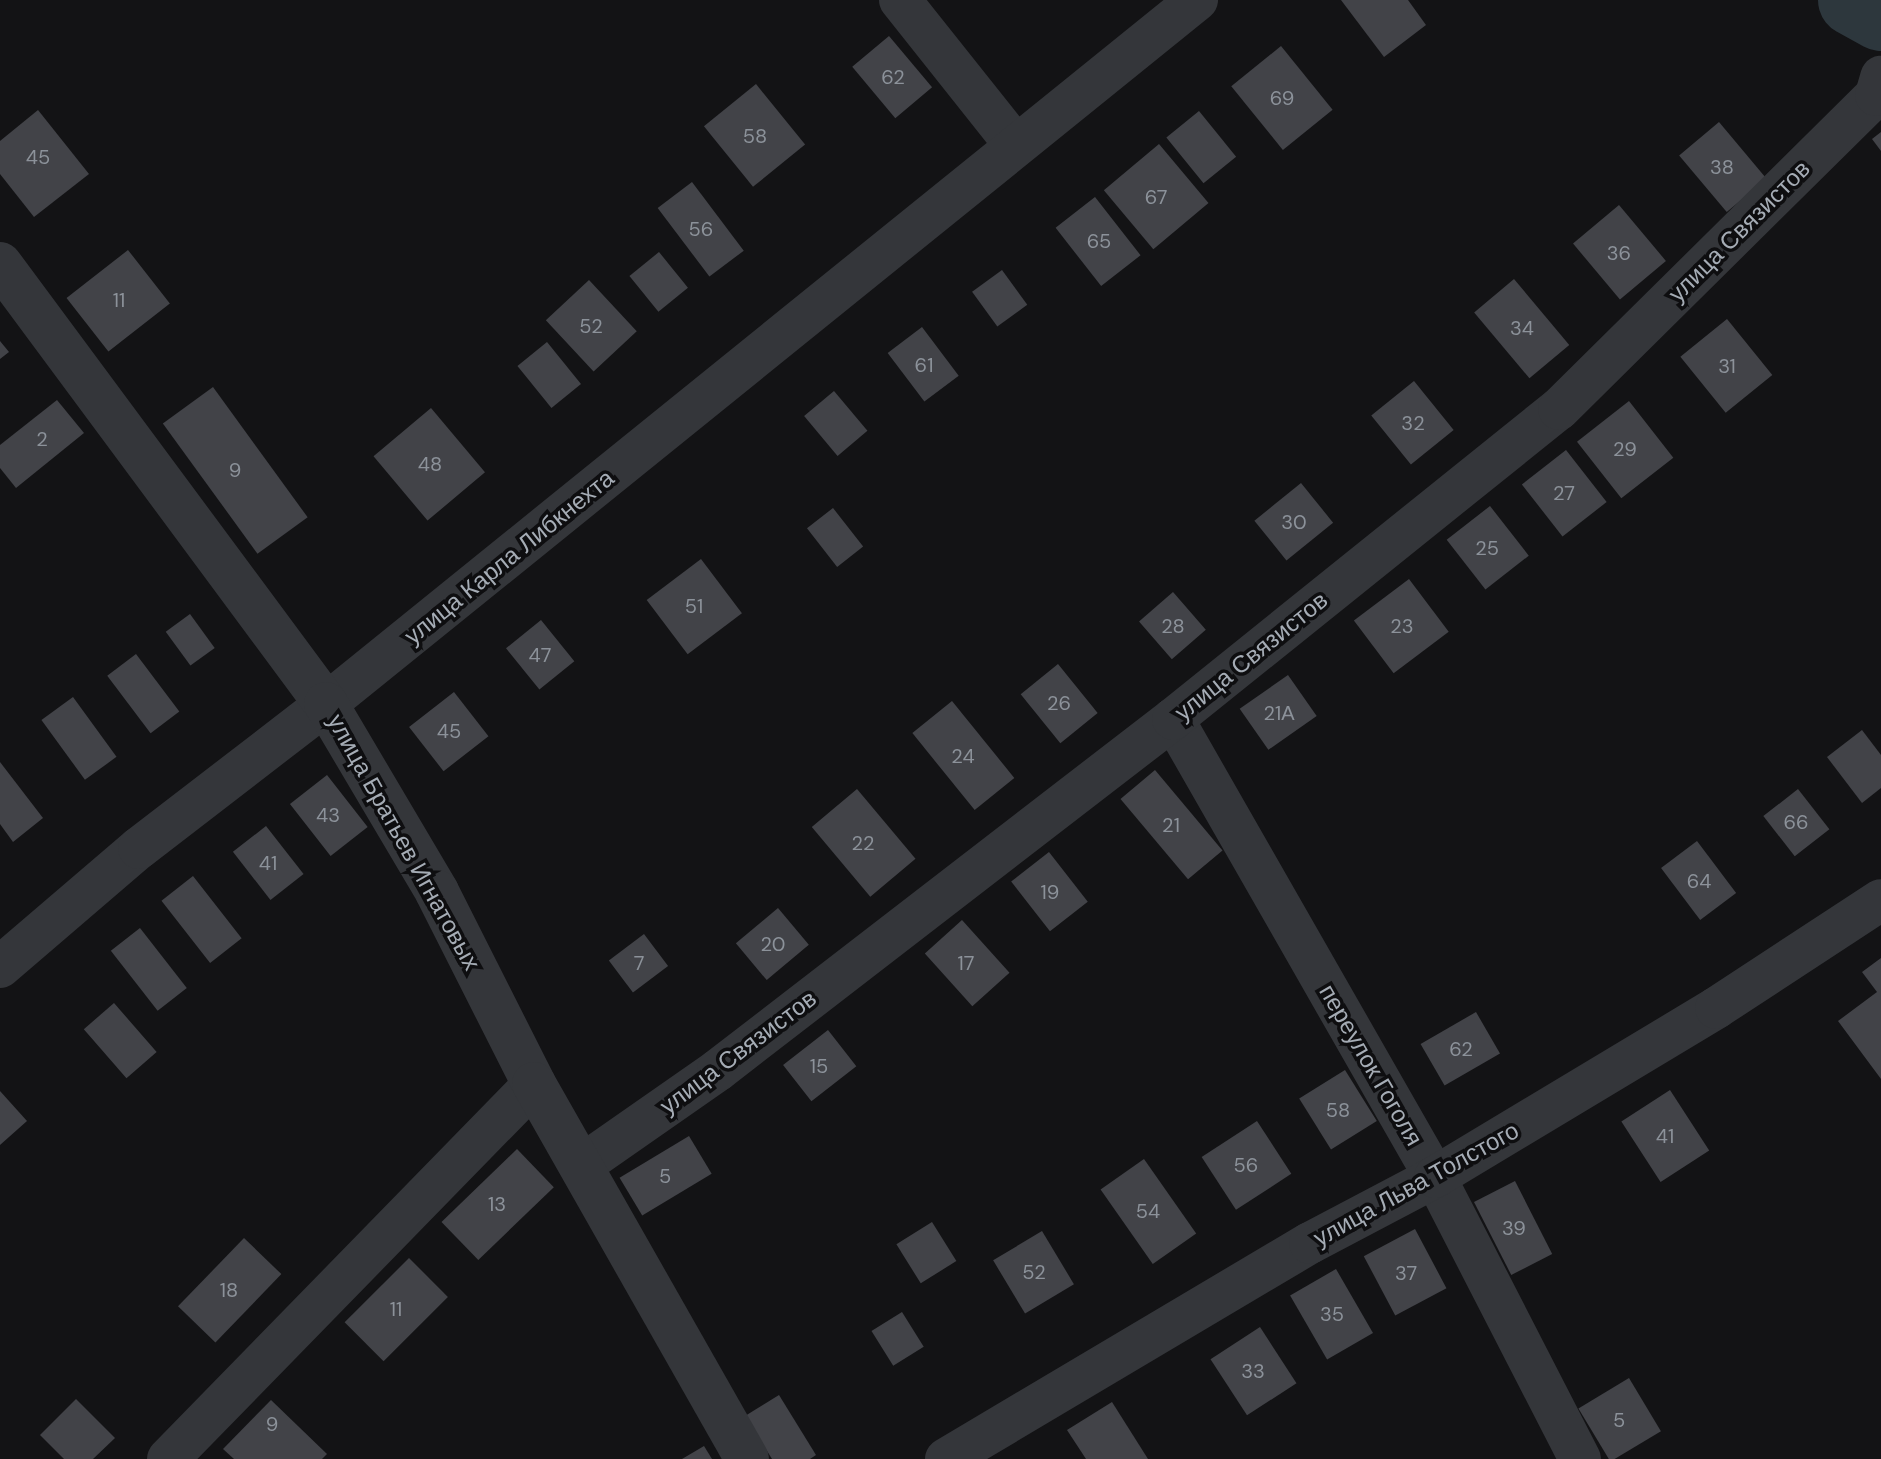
<!DOCTYPE html>
<html>
<head>
<meta charset="utf-8">
<style>
  body { margin:0 }
  #map { position:relative; width:1881px; height:1459px; overflow:hidden; background:#131315; font-family:"DM Sans",sans-serif }
  div>[style] { position:absolute }
  [style*='--x'] { left:calc(var(--x)*1px); top:calc(var(--y)*1px); width:calc(var(--w)*1px); rotate:calc(var(--a)*1deg) }
  .river>* { height:72px; margin:-36px; padding:0 36px; transform-origin:36px; border-radius:36px; background:#2d373d }
  .building>* { inset:0; background:#424348; transform-origin:0 0 }
  .minor>* { height:42px; margin:-21px; padding:0 21px; transform-origin:21px; border-radius:21px; background:#34363a }
  .tertiary>* { height:44px; margin:-22px; padding:0 22px; transform-origin:22px; border-radius:22px; background:#34363a }
  span { translate:-50% -50%; white-space:nowrap; text-align:center; line-height:1.15; -webkit-text-stroke:7px #0e0e10; paint-order:stroke }
  .number-label { font-size:20px; color:#8c929a }
  .number-label span { -webkit-text-stroke-width:0 }
  .street-label { font-size:24px; color:#a5acb5 }
</style>
</head>
<body>
<div id="map">
  <div class="river">
    <div style="--x:1854;--y:0;--w:31;--a:29"></div>
  </div>
  <div class="building">
    <div style="clip-path:polygon(1341px 0,1408px 0,1426px 25px,1384px 57px)"></div>
    <div style="left:889px;top:36px;width:67px;height:48px;rotate:50deg"></div>
    <div style="left:1281px;top:46px;width:82px;height:64px;rotate:51deg"></div>
    <div style="left:756px;top:84px;width:78px;height:67px;rotate:51deg"></div>
    <div style="clip-path:polygon(38px 110px,89px 174px,34px 217px,0 174px,0 141px)"></div>
    <div style="left:1199px;top:111px;width:59px;height:42px;rotate:51deg"></div>
    <div style="left:1719px;top:122px;width:74px;height:52px;rotate:50deg"></div>
    <div style="clip-path:polygon(1881px 132px,1881px 151px,1872px 139px)"></div>
    <div style="left:1159px;top:144px;width:77px;height:72px;rotate:50deg"></div>
    <div style="left:692px;top:182px;width:86px;height:43px;rotate:53deg"></div>
    <div style="left:1095px;top:197px;width:74px;height:50px;rotate:52deg"></div>
    <div style="left:1619px;top:205px;width:73px;height:60px;rotate:50deg"></div>
    <div style="left:128px;top:250px;width:68px;height:78px;rotate:52deg"></div>
    <div style="left:659px;top:252px;width:46px;height:38px;rotate:51deg"></div>
    <div style="left:1002px;top:270px;width:43px;height:37px;rotate:54deg"></div>
    <div style="left:1514px;top:279px;width:86px;height:52px;rotate:50deg"></div>
    <div style="left:589px;top:280px;width:70px;height:59px;rotate:47deg"></div>
    <div style="left:1727px;top:319px;width:72px;height:60px;rotate:51deg"></div>
    <div style="left:922px;top:327px;width:61px;height:43px;rotate:53deg"></div>
    <div style="clip-path:polygon(0 341px,9px 352px,0 359px)"></div>
    <div style="left:547px;top:342px;width:54px;height:38px;rotate:51deg"></div>
    <div style="left:1414px;top:381px;width:63px;height:55px;rotate:51deg"></div>
    <div style="left:213px;top:387px;width:161px;height:62px;rotate:54deg"></div>
    <div style="left:834px;top:391px;width:52px;height:39px;rotate:50deg"></div>
    <div style="clip-path:polygon(57px 400px,84px 433px,16px 488px,0 468px,0 445px)"></div>
    <div style="left:1629px;top:401px;width:72px;height:66px;rotate:52deg"></div>
    <div style="left:431px;top:408px;width:84px;height:75px;rotate:50deg"></div>
    <div style="left:1566px;top:450px;width:66px;height:56px;rotate:52deg"></div>
    <div style="left:1301px;top:483px;width:51px;height:60px;rotate:51deg"></div>
    <div style="left:1490px;top:506px;width:63px;height:55px;rotate:52deg"></div>
    <div style="left:833px;top:508px;width:49px;height:33px;rotate:52deg"></div>
    <div style="left:701px;top:559px;width:68px;height:68px;rotate:53deg"></div>
    <div style="left:1409px;top:579px;width:66px;height:69px;rotate:53deg"></div>
    <div style="left:1173px;top:592px;width:50px;height:45px;rotate:49deg"></div>
    <div style="left:190px;top:614px;width:42px;height:30px;rotate:54deg"></div>
    <div style="left:541px;top:620px;width:53px;height:45px;rotate:51deg"></div>
    <div style="left:136px;top:654px;width:72px;height:36px;rotate:53deg"></div>
    <div style="left:1058px;top:664px;width:63px;height:48px;rotate:51deg"></div>
    <div style="left:1288px;top:675px;width:50px;height:59px;rotate:55deg"></div>
    <div style="left:454px;top:692px;width:56px;height:57px;rotate:52deg"></div>
    <div style="left:73px;top:697px;width:74px;height:39px;rotate:54deg"></div>
    <div style="left:952px;top:701px;width:99px;height:51px;rotate:51deg"></div>
    <div style="clip-path:polygon(1862px 730px,1881px 755px,1881px 788px,1862px 803px,1827px 757px)"></div>
    <div style="clip-path:polygon(0 762px,43px 818px,13px 842px,0 824px)"></div>
    <div style="left:1155px;top:770px;width:105px;height:45px;rotate:50deg"></div>
    <div style="left:327px;top:775px;width:66px;height:47px;rotate:52deg"></div>
    <div style="left:857px;top:789px;width:91px;height:59px;rotate:50deg"></div>
    <div style="left:1798px;top:789px;width:51px;height:44px;rotate:52deg"></div>
    <div style="left:266px;top:826px;width:61px;height:42px;rotate:52deg"></div>
    <div style="left:1697px;top:841px;width:65px;height:45px;rotate:53deg"></div>
    <div style="left:1049px;top:852px;width:63px;height:48px;rotate:52deg"></div>
    <div style="left:193px;top:876px;width:79px;height:40px;rotate:52deg"></div>
    <div style="left:778px;top:908px;width:48px;height:55px;rotate:50deg"></div>
    <div style="left:962px;top:920px;width:71px;height:50px;rotate:48deg"></div>
    <div style="left:140px;top:928px;width:76px;height:37px;rotate:52deg"></div>
    <div style="left:644px;top:934px;width:40px;height:44px;rotate:53deg"></div>
    <div style="clip-path:polygon(1881px 958px,1881px 1079px,1838px 1021px,1877px 992px,1862px 972px)"></div>
    <div style="left:114px;top:1003px;width:65px;height:40px;rotate:49deg"></div>
    <div style="left:1476px;top:1012px;width:48px;height:64px;rotate:60deg"></div>
    <div style="left:828px;top:1030px;width:46px;height:57px;rotate:52deg"></div>
    <div style="left:1345px;top:1070px;width:60px;height:54px;rotate:58deg"></div>
    <div style="left:1670px;top:1090px;width:72px;height:58px;rotate:57deg"></div>
    <div style="clip-path:polygon(0 1091px,27px 1121px,0 1145px)"></div>
    <div style="left:1257px;top:1121px;width:63px;height:66px;rotate:57deg"></div>
    <div style="left:689px;top:1136px;width:44px;height:81px;rotate:59deg"></div>
    <div style="left:517px;top:1149px;width:53px;height:105px;rotate:46deg"></div>
    <div style="left:1144px;top:1159px;width:91px;height:53px;rotate:55deg"></div>
    <div style="left:1515px;top:1181px;width:82px;height:46px;rotate:63deg"></div>
    <div style="left:932px;top:1222px;width:46px;height:42px;rotate:58deg"></div>
    <div style="left:1415px;top:1229px;width:67px;height:58px;rotate:62deg"></div>
    <div style="left:1042px;top:1231px;width:62px;height:57px;rotate:59deg"></div>
    <div style="left:244px;top:1238px;width:52px;height:95px;rotate:44deg"></div>
    <div style="left:409px;top:1258px;width:55px;height:91px;rotate:45deg"></div>
    <div style="left:1336px;top:1269px;width:74px;height:53px;rotate:60deg"></div>
    <div style="left:902px;top:1312px;width:41px;height:36px;rotate:58deg"></div>
    <div style="left:1260px;top:1327px;width:67px;height:59px;rotate:57deg"></div>
    <div style="left:1629px;top:1378px;width:62px;height:59px;rotate:59deg"></div>
    <div style="clip-path:polygon(779px 1395px,816px 1455px,810px 1459px,772px 1459px,745px 1416px)"></div>
    <div style="clip-path:polygon(76px 1399px,115px 1438px,93px 1459px,64px 1459px,40px 1435px)"></div>
    <div style="clip-path:polygon(271px 1400px,327px 1454px,322px 1459px,234px 1459px,223px 1449px)"></div>
    <div style="clip-path:polygon(1112px 1402px,1148px 1459px,1086px 1459px,1067px 1430px)"></div>
    <div style="clip-path:polygon(704px 1446px,712px 1459px,682px 1459px)"></div>
  </div>
  <div class="minor">
    <div style="--x:900;--y:0;--w:186;--a:51.5"></div>
    <div style="--x:1173;--y:719;--w:528;--a:60.23"></div>
    <div style="--x:1435;--y:1177;--w:317;--a:62.8"></div>
    <div style="--x:0;--y:967;--w:183;--a:-40.6"></div>
    <div style="--x:139;--y:848;--w:236;--a:-37.6"></div>
    <div style="--x:326;--y:704;--w:1120;--a:-38.95"></div>
    <div style="--x:582;--y:1165;--w:166;--a:-34.9"></div>
    <div style="--x:718;--y:1070;--w:575;--a:-37.65"></div>
    <div style="--x:1173;--y:719;--w:495;--a:-38.8"></div>
    <div style="--x:1559;--y:409;--w:446;--a:-44.7"></div>
    <div style="--x:1876;--y:95;--w:19;--a:-74"></div>
    <div style="--x:168;--y:1459;--w:524;--a:-45.7"></div>
    <div style="--x:946;--y:1459;--w:423;--a:-30.7"></div>
    <div style="--x:1310;--y:1243;--w:141;--a:-27.8"></div>
    <div style="--x:1435;--y:1177;--w:328;--a:-31"></div>
    <div style="--x:1716;--y:1008;--w:197;--a:-33.2"></div>
  </div>
  <div class="tertiary">
    <div style="--x:0;--y:264;--w:548;--a:53.46"></div>
    <div style="--x:326;--y:704;--w:218;--a:59.4"></div>
    <div style="--x:437;--y:892;--w:215;--a:63.2"></div>
    <div style="--x:534;--y:1084;--w:431;--a:60.4"></div>
  </div>
  <div class="number-label">
    <span style="left:893px;top:77px">62</span>
    <span style="left:1282px;top:98px">69</span>
    <span style="left:755px;top:136px">58</span>
    <span style="left:38px;top:157px">45</span>
    <span style="left:1722px;top:167px">38</span>
    <span style="left:1156px;top:197px">67</span>
    <span style="left:701px;top:229px">56</span>
    <span style="left:1099px;top:241px">65</span>
    <span style="left:1619px;top:253px">36</span>
    <span style="left:119px;top:300px">11</span>
    <span style="left:591px;top:326px">52</span>
    <span style="left:1522px;top:328px">34</span>
    <span style="left:924px;top:365px">61</span>
    <span style="left:1727px;top:366px">31</span>
    <span style="left:1413px;top:423px">32</span>
    <span style="left:42px;top:439px">2</span>
    <span style="left:1625px;top:449px">29</span>
    <span style="left:430px;top:464px">48</span>
    <span style="left:235px;top:470px">9</span>
    <span style="left:1564px;top:493px">27</span>
    <span style="left:1294px;top:522px">30</span>
    <span style="left:1487px;top:548px">25</span>
    <span style="left:694px;top:606px">51</span>
    <span style="left:1173px;top:626px">28</span>
    <span style="left:1402px;top:626px">23</span>
    <span style="left:540px;top:655px">47</span>
    <span style="left:1059px;top:703px">26</span>
    <span style="left:1279px;top:713px">21А</span>
    <span style="left:449px;top:731px">45</span>
    <span style="left:963px;top:756px">24</span>
    <span style="left:328px;top:815px">43</span>
    <span style="left:1796px;top:822px">66</span>
    <span style="left:1171px;top:825px">21</span>
    <span style="left:863px;top:843px">22</span>
    <span style="left:268px;top:863px">41</span>
    <span style="left:1699px;top:881px">64</span>
    <span style="left:1050px;top:892px">19</span>
    <span style="left:773px;top:944px">20</span>
    <span style="left:639px;top:963px">7</span>
    <span style="left:966px;top:963px">17</span>
    <span style="left:1461px;top:1049px">62</span>
    <span style="left:819px;top:1066px">15</span>
    <span style="left:1338px;top:1110px">58</span>
    <span style="left:1665px;top:1136px">41</span>
    <span style="left:1246px;top:1165px">56</span>
    <span style="left:665px;top:1176px">5</span>
    <span style="left:497px;top:1204px">13</span>
    <span style="left:1148px;top:1211px">54</span>
    <span style="left:1514px;top:1228px">39</span>
    <span style="left:1034px;top:1272px">52</span>
    <span style="left:1406px;top:1273px">37</span>
    <span style="left:229px;top:1290px">18</span>
    <span style="left:396px;top:1309px">11</span>
    <span style="left:1332px;top:1314px">35</span>
    <span style="left:1253px;top:1371px">33</span>
    <span style="left:1619px;top:1420px">5</span>
    <span style="left:272px;top:1424px">9</span>
  </div>
  <div class="street-label">
    <span style="left:1739px;top:231px;rotate:-45deg">улица Связистов</span>
    <span style="left:509px;top:557px;rotate:-39deg">улица Карла Либкнехта</span>
    <span style="left:1251px;top:656px;rotate:-39deg">улица Связистов</span>
    <span style="left:404px;top:842px;rotate:61deg">улица Братьев Игнатовых</span>
    <span style="left:738px;top:1052px;rotate:-37deg">улица Связистов</span>
    <span style="left:1371px;top:1065px;rotate:60deg">переулок Гоголя</span>
    <span style="left:1416px;top:1184px;rotate:-29deg">улица Льва Толстого</span>
  </div>
</div>
</body>
</html>
